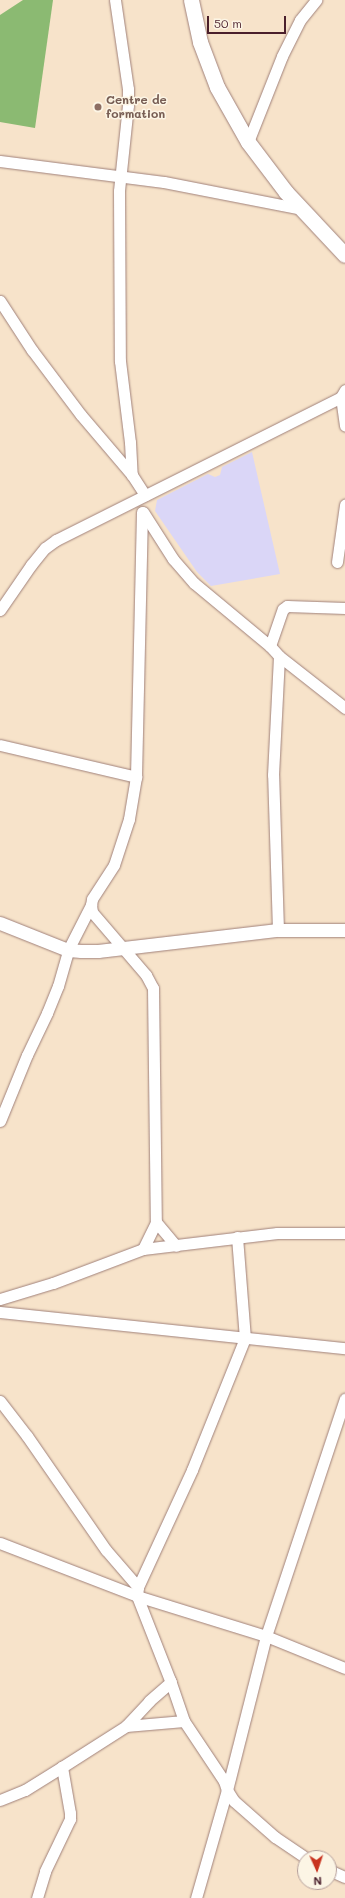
<!DOCTYPE html>
<html>
<head>
<meta charset="utf-8">
<style>
  body { margin:0 }
  #map { position:relative; width:345px; height:1898px; overflow:hidden; background:#f7e3ca; font-family:Mali,sans-serif }
  div>[style] { position:absolute }
  [style*='--x'] { left:calc(var(--x)*1px); top:calc(var(--y)*1px); width:calc(var(--w)*1px); rotate:calc(var(--a)*1deg) }
  .built>* { inset:0; background:#dad6f7 }
  .forest>* { inset:0; background:#8bba72 }
  .roads { filter:drop-shadow(0 0 1px #a0817a) drop-shadow(0 0 1px #a0817a) }
  .minor>* { height:11px; margin:-5.5px; padding:0 5.5px; transform-origin:5.5px; border-radius:5.5px; background:#fff }
  .tertiary>* { height:13px; margin:-6.5px; padding:0 6.5px; transform-origin:6.5px; border-radius:6.5px; background:#fff }
  .secondary>* { height:15px; margin:-7.5px; padding:0 7.5px; transform-origin:7.5px; border-radius:7.5px; background:#fff }
  .dots>* { width:11px; height:11px; translate:-50% -50%; box-sizing:border-box; border:2px solid #fcf5e5; border-radius:50% }
  span { translate:-50% -50%; white-space:nowrap; text-align:center; line-height:1.15; -webkit-text-stroke:3px #fcf5e5; paint-order:stroke }
  .education-label { font-size:12px; color:#785e54; font-weight:700 }
  .left { translate:0 -50%; text-align:left }
  .north { position:absolute; left:297px; top:1850px; width:40px; height:40px; box-sizing:border-box; background:#fcf5e5; border:1px solid #b59f9b; border-radius:50%; rotate:177deg; font-size:11px; font-weight:700; line-height:16px; text-align:center; color:#4a1f2b }
  .north::after { content:''; display:block; margin:auto; width:14px; height:18px; background:#c8321e; clip-path:polygon(50% 0,100% 100%,50% 72%,0 100%) }
  .scale { position:absolute; left:207px; top:16px; width:79px; height:18px; box-sizing:border-box; border:2px solid #4a1f2b; border-top:0; padding-left:5px; font-size:12px; line-height:14px; white-space:nowrap; color:#4a1f2b; -webkit-text-stroke:3px #fcf5e5; paint-order:stroke }
</style>
</head>
<body>
<div id="map">
  <div class="built">
    <div style="clip-path:polygon(252px 452px,280px 574px,211px 586px,197px 572px,155px 511px,157px 500px,208px 474px,215px 477px,220px 475px,222px 467px)"></div>
  </div>
  <div class="forest">
    <div style="clip-path:polygon(23px 0,53px 0,35px 128px,0 122px,0 15px)"></div>
  </div>
  <div class="roads">
    <div class="minor">
      <div style="--x:115;--y:0;--w:90;--a:81.7"></div>
      <div style="--x:128;--y:89;--w:16;--a:90"></div>
      <div style="--x:128;--y:105;--w:86;--a:96"></div>
      <div style="--x:119;--y:191;--w:170;--a:89.7"></div>
      <div style="--x:120;--y:361;--w:82;--a:83"></div>
      <div style="--x:130;--y:442;--w:33;--a:87"></div>
      <div style="--x:132;--y:475;--w:24;--a:57"></div>
      <div style="--x:248;--y:142;--w:92;--a:-68.4"></div>
      <div style="--x:282;--y:56;--w:40;--a:-63.4"></div>
      <div style="--x:300;--y:20;--w:26;--a:-51"></div>
      <div style="--x:0;--y:161;--w:165;--a:7.3"></div>
      <div style="--x:164;--y:182;--w:140;--a:11.1"></div>
      <div style="--x:0;--y:301;--w:59;--a:56.9"></div>
      <div style="--x:32;--y:350;--w:81;--a:53"></div>
      <div style="--x:81;--y:415;--w:79;--a:49.6"></div>
      <div style="--x:345;--y:390;--w:8;--a:120"></div>
      <div style="--x:341;--y:397;--w:29;--a:82"></div>
      <div style="--x:142;--y:512;--w:265;--a:91.3"></div>
      <div style="--x:136;--y:777;--w:43;--a:99.5"></div>
      <div style="--x:129;--y:819;--w:48;--a:108.1"></div>
      <div style="--x:114;--y:865;--w:40;--a:122.9"></div>
      <div style="--x:92;--y:899;--w:6;--a:99"></div>
      <div style="--x:91;--y:905;--w:7;--a:82"></div>
      <div style="--x:92;--y:912;--w:83;--a:49.4"></div>
      <div style="--x:146;--y:975;--w:15;--a:62"></div>
      <div style="--x:153;--y:988;--w:234;--a:89.3"></div>
      <div style="--x:156;--y:1222;--w:31;--a:50"></div>
      <div style="--x:143;--y:512;--w:56;--a:57.4"></div>
      <div style="--x:173;--y:559;--w:32;--a:49"></div>
      <div style="--x:194;--y:583;--w:99;--a:39.7"></div>
      <div style="--x:270;--y:646;--w:13;--a:48"></div>
      <div style="--x:279;--y:656;--w:84;--a:38.2"></div>
      <div style="--x:337;--y:562;--w:58;--a:-82"></div>
      <div style="--x:0;--y:610;--w:55;--a:-55.4"></div>
      <div style="--x:31;--y:565;--w:22;--a:-51"></div>
      <div style="--x:45;--y:548;--w:14;--a:-36"></div>
      <div style="--x:56;--y:540;--w:319;--a:-26.6"></div>
      <div style="--x:270;--y:646;--w:39;--a:-71"></div>
      <div style="--x:283;--y:609;--w:5;--a:-37"></div>
      <div style="--x:287;--y:606;--w:58;--a:2"></div>
      <div style="--x:0;--y:745;--w:140;--a:13.2"></div>
      <div style="--x:278;--y:930;--w:155;--a:-91.8"></div>
      <div style="--x:273;--y:775;--w:119;--a:-87.1"></div>
      <div style="--x:0;--y:1121;--w:71;--a:-67.8"></div>
      <div style="--x:27;--y:1055;--w:47;--a:-64.5"></div>
      <div style="--x:47;--y:1013;--w:29;--a:-68"></div>
      <div style="--x:58;--y:986;--w:37;--a:-74"></div>
      <div style="--x:68;--y:950;--w:51;--a:-62.9"></div>
      <div style="--x:237;--y:1237;--w:101;--a:85.5"></div>
      <div style="--x:245;--y:1338;--w:142;--a:111.9"></div>
      <div style="--x:192;--y:1470;--w:129;--a:114.8"></div>
      <div style="--x:138;--y:1587;--w:9;--a:96"></div>
      <div style="--x:137;--y:1596;--w:90;--a:68.6"></div>
      <div style="--x:170;--y:1680;--w:43;--a:71.1"></div>
      <div style="--x:184;--y:1721;--w:72;--a:56.3"></div>
      <div style="--x:224;--y:1781;--w:9;--a:72"></div>
      <div style="--x:227;--y:1790;--w:13;--a:58"></div>
      <div style="--x:234;--y:1801;--w:55;--a:41.3"></div>
      <div style="--x:275;--y:1837;--w:37;--a:34"></div>
      <div style="--x:143;--y:1249;--w:30;--a:-64"></div>
      <div style="--x:0;--y:1299;--w:55;--a:-16.8"></div>
      <div style="--x:53;--y:1283;--w:96;--a:-20.7"></div>
      <div style="--x:143;--y:1249;--w:135;--a:-6.8"></div>
      <div style="--x:277;--y:1233;--w:68;--a:0"></div>
      <div style="--x:0;--y:1312;--w:347;--a:6"></div>
      <div style="--x:0;--y:1401;--w:44;--a:52.4"></div>
      <div style="--x:27;--y:1436;--w:139;--a:55.3"></div>
      <div style="--x:106;--y:1550;--w:49;--a:49.1"></div>
      <div style="--x:0;--y:1543;--w:147;--a:21.1"></div>
      <div style="--x:137;--y:1596;--w:135;--a:17.2"></div>
      <div style="--x:266;--y:1636;--w:85;--a:22.1"></div>
      <div style="--x:126;--y:1726;--w:58;--a:-4.9"></div>
      <div style="--x:0;--y:1800;--w:27;--a:-22"></div>
      <div style="--x:25;--y:1790;--w:44;--a:-31.9"></div>
      <div style="--x:329;--y:1870;--w:17;--a:24"></div>
      <div style="--x:37;--y:1898;--w:28;--a:-73"></div>
      <div style="--x:45;--y:1871;--w:58;--a:-64.3"></div>
      <div style="--x:70;--y:1819;--w:6;--a:-90"></div>
      <div style="--x:70;--y:1813;--w:47;--a:-99.9"></div>
      <div style="--x:62;--y:1767;--w:76;--a:-32.6"></div>
      <div style="--x:126;--y:1726;--w:34;--a:-47"></div>
      <div style="--x:149;--y:1701;--w:29;--a:-41"></div>
      <div style="--x:196;--y:1898;--w:112;--a:-74"></div>
      <div style="--x:227;--y:1790;--w:159;--a:-75.8"></div>
      <div style="--x:266;--y:1636;--w:250;--a:-71.6"></div>
    </div>
    <div class="tertiary">
      <div style="--x:0;--y:923;--w:73;--a:21.7"></div>
      <div style="--x:68;--y:950;--w:13;--a:4"></div>
      <div style="--x:81;--y:951;--w:17;--a:0"></div>
      <div style="--x:98;--y:951;--w:181;--a:-6.7"></div>
      <div style="--x:278;--y:930;--w:67;--a:0"></div>
    </div>
    <div class="secondary">
      <div style="--x:191;--y:0;--w:43;--a:77.9"></div>
      <div style="--x:200;--y:42;--w:48;--a:69.3"></div>
      <div style="--x:217;--y:87;--w:63;--a:60.6"></div>
      <div style="--x:248;--y:142;--w:63;--a:52.8"></div>
      <div style="--x:286;--y:192;--w:86;--a:46.9"></div>
    </div>
  </div>
  <div class="dots">
    <div style="left:98px;top:107px;background:#8d6e63"></div>
  </div>
  <div class="education-label">
    <span class="left" style="left:106px;top:107px">Centre de<br>formation</span>
  </div>
  <div class="north">N</div>
  <div class="scale">50 m</div>
</div>
</body>
</html>
